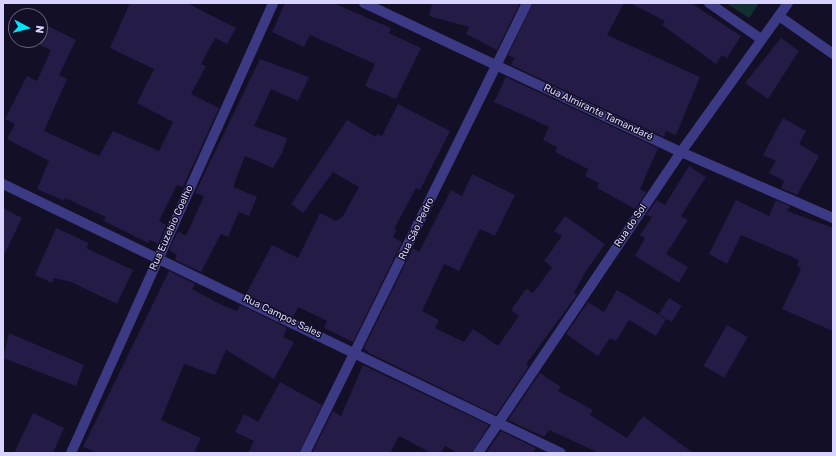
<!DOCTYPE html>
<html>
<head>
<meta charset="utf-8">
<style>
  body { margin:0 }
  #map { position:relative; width:836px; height:456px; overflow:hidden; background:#130f26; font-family:Rubik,sans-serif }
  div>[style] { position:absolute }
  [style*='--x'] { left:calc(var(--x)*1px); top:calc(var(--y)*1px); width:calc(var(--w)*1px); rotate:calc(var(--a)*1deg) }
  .green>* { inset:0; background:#12302f }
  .building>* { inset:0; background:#241b47; transform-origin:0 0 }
  .minor>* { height:10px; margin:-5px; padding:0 5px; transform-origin:5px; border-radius:5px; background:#3d3a85 }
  span { translate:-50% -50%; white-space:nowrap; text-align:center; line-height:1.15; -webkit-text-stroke:3px #130f26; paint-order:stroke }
  .street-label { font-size:10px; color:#d9d4ff }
  .frame { position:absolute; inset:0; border:4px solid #d9d4ff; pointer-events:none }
  .north { position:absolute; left:8px; top:8px; width:40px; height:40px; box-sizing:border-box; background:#130f26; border:1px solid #625e7d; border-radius:50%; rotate:97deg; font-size:11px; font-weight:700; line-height:16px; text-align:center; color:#d9d4ff }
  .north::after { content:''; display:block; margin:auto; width:14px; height:18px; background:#00e5ff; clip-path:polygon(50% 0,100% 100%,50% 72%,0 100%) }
</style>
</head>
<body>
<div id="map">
  <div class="green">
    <div style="clip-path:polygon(726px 3px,759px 3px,749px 18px)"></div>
  </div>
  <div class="building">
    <div style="clip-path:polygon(130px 3px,187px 3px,236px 28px,227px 44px,215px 38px,201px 64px,206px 66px,191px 94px,219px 108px,183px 187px,177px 185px,159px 221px,166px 225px,158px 244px,150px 240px,148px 243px,104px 221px,106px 217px,65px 198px,64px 201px,37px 189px,49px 161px,7px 139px,15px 124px,5px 119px,27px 76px,37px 81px,51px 50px,40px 45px,40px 22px,76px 40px,59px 75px,67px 79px,44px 131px,99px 156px,113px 131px,159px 151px,173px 122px,137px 103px,154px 69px,110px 48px)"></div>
    <div style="clip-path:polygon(285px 3px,333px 3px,391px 28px,389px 33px,421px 48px,396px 99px,365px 86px,375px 64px,310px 35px,304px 47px,272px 32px)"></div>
    <div style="clip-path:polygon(432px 3px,520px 3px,497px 50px,466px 34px,469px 27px,429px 16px)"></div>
    <div style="clip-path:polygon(533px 3px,624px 3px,607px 35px,700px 77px,676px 135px,666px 131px,664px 137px,511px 65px,514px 58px,508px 55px)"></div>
    <div style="clip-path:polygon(630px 3px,691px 3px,741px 36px,727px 58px,722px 55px,716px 64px,662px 25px,665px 21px)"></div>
    <div style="clip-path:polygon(781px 38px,799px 51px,768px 99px,745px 83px)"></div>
    <div style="clip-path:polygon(260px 59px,309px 77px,298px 101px,271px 89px,254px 126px,287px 138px,282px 153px,273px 168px,245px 156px,233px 187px,257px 197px,249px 216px,239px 212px,228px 237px,221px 234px,201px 272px,175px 260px,177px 255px,169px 250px,178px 231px,186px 236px,204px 196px,195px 193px)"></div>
    <div style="clip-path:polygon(506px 77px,658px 148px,640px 189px,646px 193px,635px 209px,597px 188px,599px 183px,585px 176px,588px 169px,555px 152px,557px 147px,543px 140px,549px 127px,494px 102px)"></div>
    <div style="clip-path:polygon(398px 104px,450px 131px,420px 190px,416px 188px,394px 229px,397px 230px,393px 237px,402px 242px,353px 342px,324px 328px,327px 321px,298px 307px,293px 317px,246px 294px,272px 245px,298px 258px,320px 213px,336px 221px,343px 216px,359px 187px,333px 172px,303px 213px,291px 204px,347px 120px,376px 137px,377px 134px,382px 136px)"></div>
    <div style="clip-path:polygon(783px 118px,806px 131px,799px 144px,819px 156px,797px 195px,781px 188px,784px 181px,769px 173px,776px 161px,763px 155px)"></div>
    <div style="clip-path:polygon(689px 166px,706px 177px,681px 216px,688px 220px,666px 254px,688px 267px,679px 283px,635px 256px,645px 238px,640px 235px,652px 217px,646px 215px,657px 200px,665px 205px)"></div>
    <div style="clip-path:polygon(472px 174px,515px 195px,495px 236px,480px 229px,459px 271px,444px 264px,422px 311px,439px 320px,435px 328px,464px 342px,473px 329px,498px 346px,519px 316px,511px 310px,526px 289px,533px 293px,552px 267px,544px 261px,562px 236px,554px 231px,565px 216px,605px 244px,584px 274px,574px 293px,577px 295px,526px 364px,529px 366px,496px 415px,369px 353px,364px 348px,413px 248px,419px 252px,451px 190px,462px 196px)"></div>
    <div style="clip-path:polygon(736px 200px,769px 216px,776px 200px,790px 206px,787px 211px,833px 228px,833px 331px,782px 309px,801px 269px,797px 265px,799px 260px,741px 235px,727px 264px,709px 254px)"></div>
    <div style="clip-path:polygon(3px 208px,22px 218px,3px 257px)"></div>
    <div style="clip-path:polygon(56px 228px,89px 243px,86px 248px,133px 270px,117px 304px,71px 282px,54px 278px,52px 283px,35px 275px)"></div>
    <div style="clip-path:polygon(169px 271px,195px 284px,192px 289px,222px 305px,237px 311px,240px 305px,287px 328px,283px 337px,294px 342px,274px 379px,226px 350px,215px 375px,184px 364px,161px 420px,201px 438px,194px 453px,98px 453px,83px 447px)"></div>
    <div style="clip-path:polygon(617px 290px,666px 319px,656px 336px,629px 320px,616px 341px,610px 338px,598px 356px,566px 334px,588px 302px,604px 312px)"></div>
    <div style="left:669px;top:298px;width:15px;height:19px;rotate:32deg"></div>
    <div style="left:727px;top:325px;width:24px;height:47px;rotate:30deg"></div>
    <div style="clip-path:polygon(9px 333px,84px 365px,76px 386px,3px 358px)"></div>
    <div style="clip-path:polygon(363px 365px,489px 425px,472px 453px,458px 453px,445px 446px,441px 453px,431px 453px,399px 436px,390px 453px,312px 453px,333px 411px,341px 416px)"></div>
    <div style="clip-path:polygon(540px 373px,561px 387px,558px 391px,593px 410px,590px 415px,627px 438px,643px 416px,693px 453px,599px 453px,549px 430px,544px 437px,508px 420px)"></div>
    <div style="clip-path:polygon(280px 382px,322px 405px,299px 453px,248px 453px,254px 441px,235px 432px,244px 414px,258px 422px)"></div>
    <div style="clip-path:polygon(33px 413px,64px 428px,53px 453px,14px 453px)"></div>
    <div style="clip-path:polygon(501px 431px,536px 448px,533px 453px,486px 453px)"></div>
  </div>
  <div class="minor">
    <div style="--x:364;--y:3;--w:350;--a:25.2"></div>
    <div style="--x:681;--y:152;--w:166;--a:23.5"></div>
    <div style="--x:709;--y:3;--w:63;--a:34.7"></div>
    <div style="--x:779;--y:16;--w:66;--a:35.1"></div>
    <div style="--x:3;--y:184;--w:619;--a:25.74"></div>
    <div style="--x:71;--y:453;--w:493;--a:-65.8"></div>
    <div style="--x:305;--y:453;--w:502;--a:-63.74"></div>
    <div style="--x:478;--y:453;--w:363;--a:-56"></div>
    <div style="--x:681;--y:152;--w:183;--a:-54.3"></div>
  </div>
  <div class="street-label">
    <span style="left:598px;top:113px;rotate:25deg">Rua Almirante Tamandaré</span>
    <span style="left:631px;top:226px;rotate:-56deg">Rua do Sol</span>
    <span style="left:172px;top:228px;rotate:-66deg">Rua Euzebio Coelho</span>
    <span style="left:417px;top:229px;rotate:-64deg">Rua São Pedro</span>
    <span style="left:282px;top:317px;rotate:26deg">Rua Campos Sales</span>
  </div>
  <div class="frame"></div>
  <div class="north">N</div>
</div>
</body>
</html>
